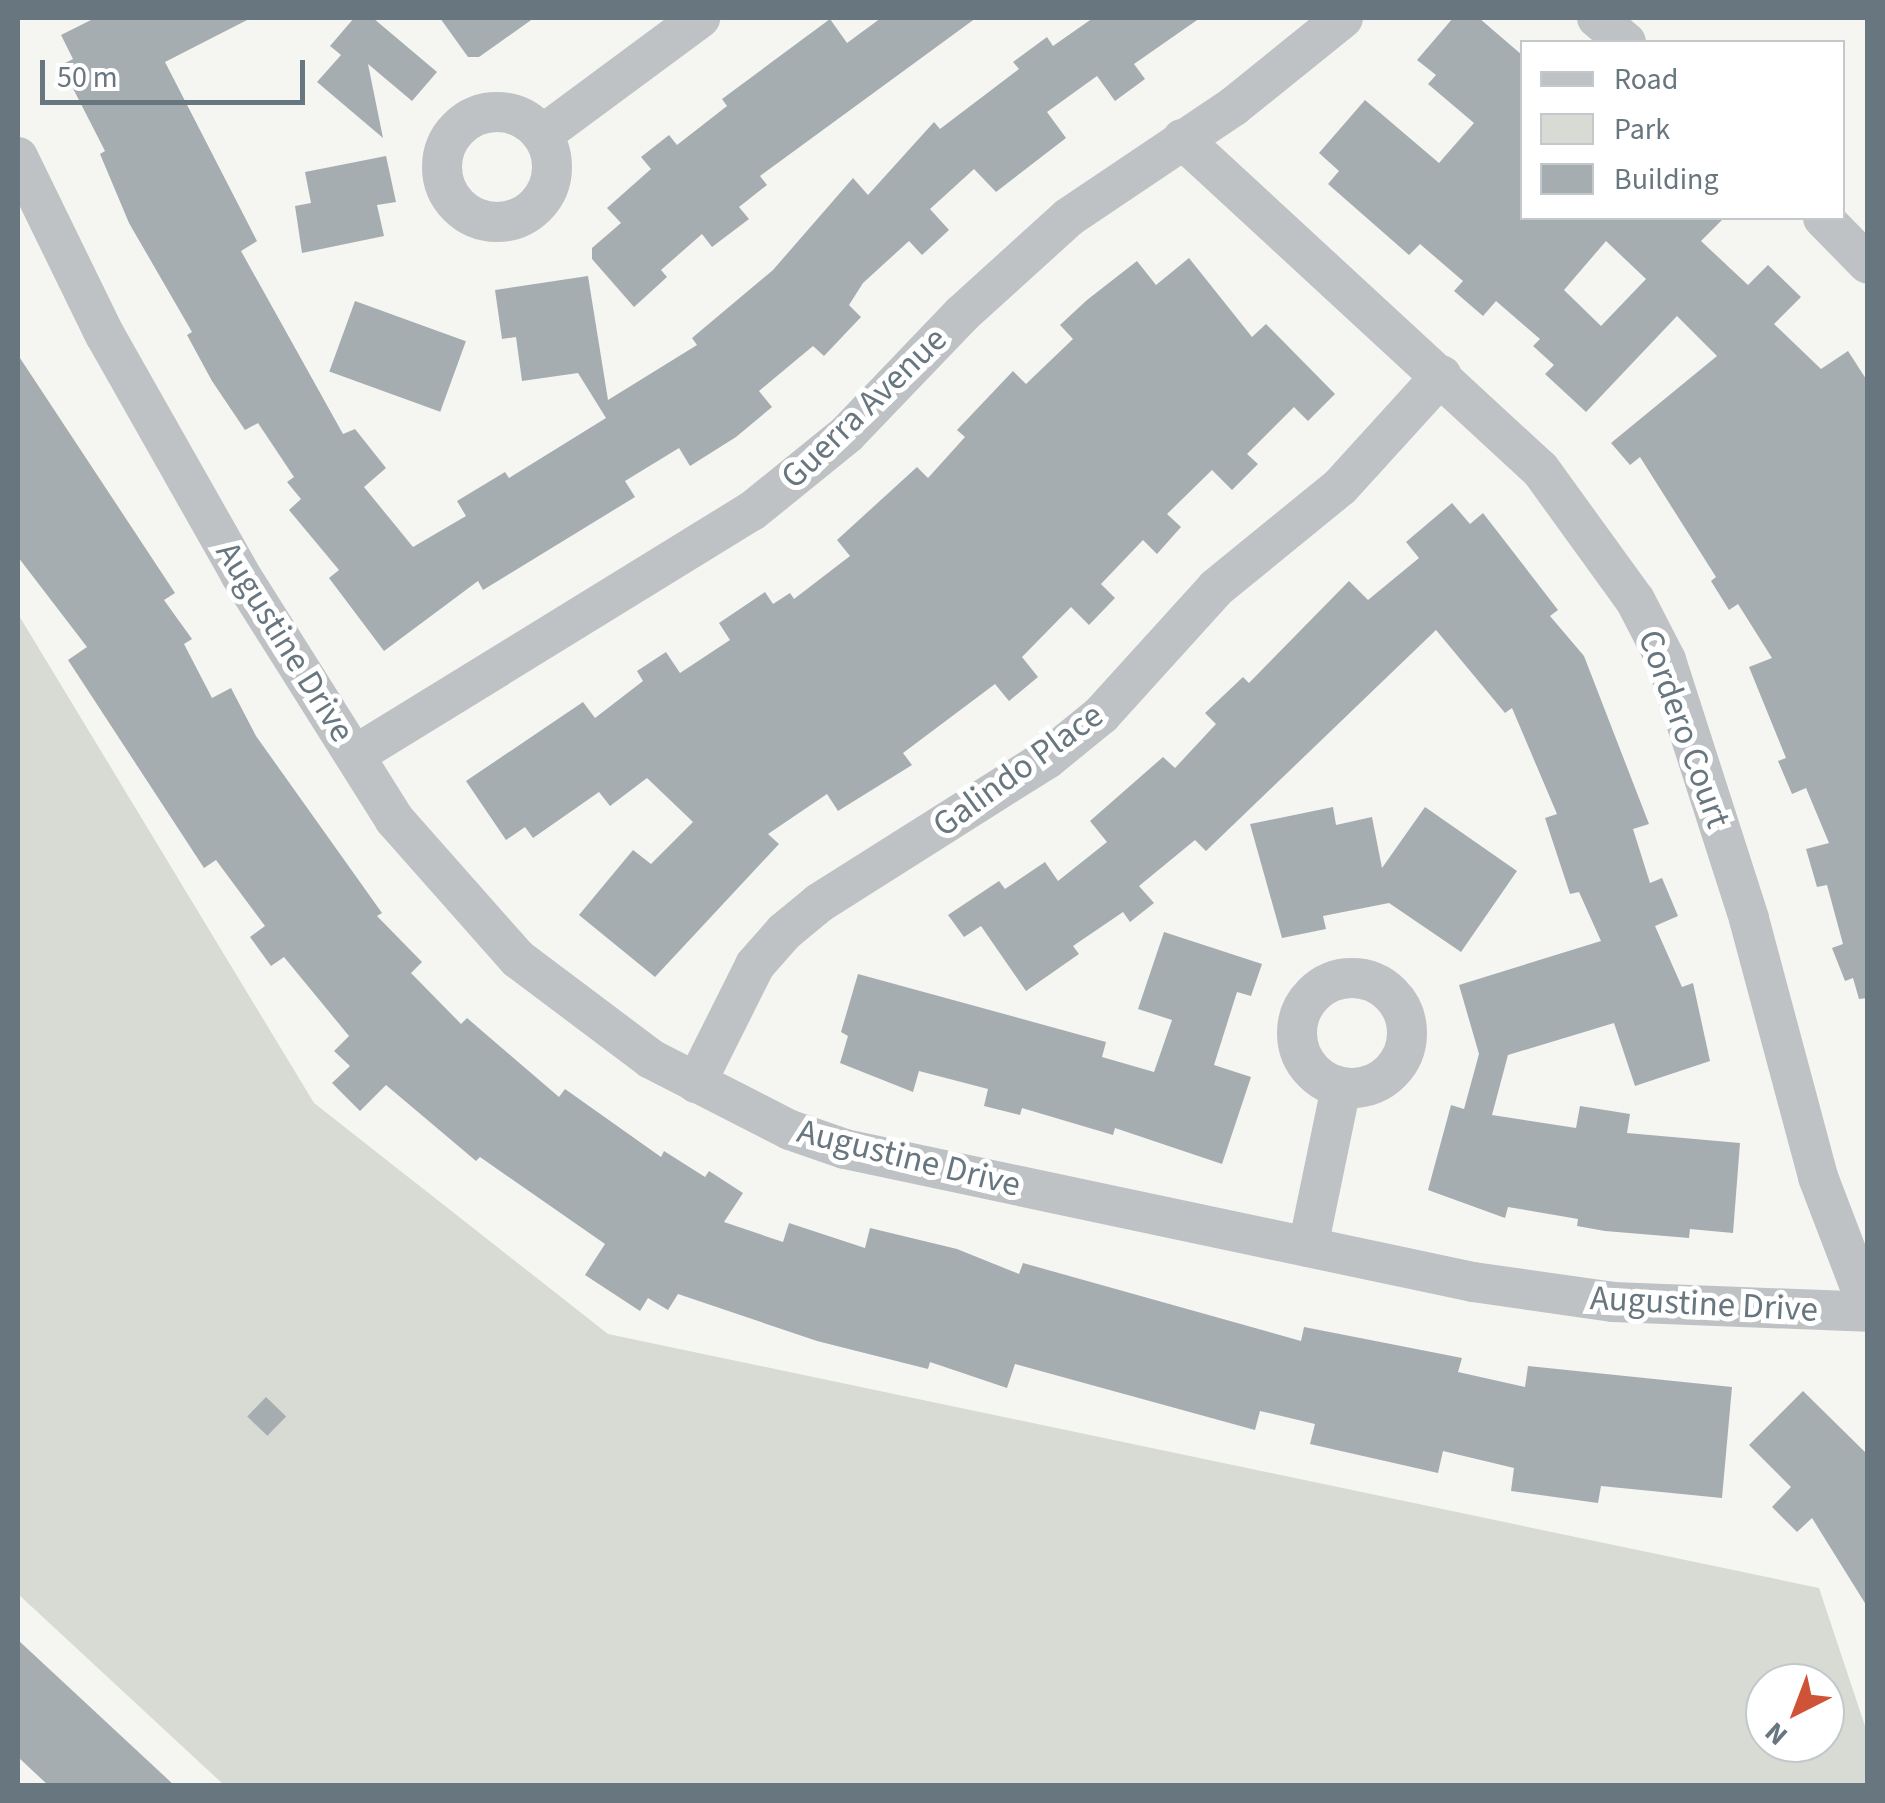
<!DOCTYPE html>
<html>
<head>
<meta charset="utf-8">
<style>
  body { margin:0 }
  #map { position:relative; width:1885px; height:1803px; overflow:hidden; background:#f5f5f2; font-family:"Source Sans 3",sans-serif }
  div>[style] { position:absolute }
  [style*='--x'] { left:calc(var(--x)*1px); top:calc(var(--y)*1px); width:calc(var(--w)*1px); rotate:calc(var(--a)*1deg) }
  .green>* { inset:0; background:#d7dbd3 }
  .building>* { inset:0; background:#a6adb1; transform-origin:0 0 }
  .street>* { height:40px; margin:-20px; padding:0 20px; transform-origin:20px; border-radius:20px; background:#bec2c5 }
  .street>.ring { margin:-20px; padding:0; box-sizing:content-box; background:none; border:40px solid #bec2c5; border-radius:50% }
  span { translate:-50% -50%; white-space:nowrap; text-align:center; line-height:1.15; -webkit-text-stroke:10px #fff; paint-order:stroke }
  .street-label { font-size:35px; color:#67767f }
  .frame { position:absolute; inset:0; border:20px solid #67767f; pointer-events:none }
  .legend { position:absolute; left:1520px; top:40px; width:325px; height:180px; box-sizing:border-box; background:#fff; border:2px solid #c2c8cc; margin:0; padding:12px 18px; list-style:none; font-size:30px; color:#67767f }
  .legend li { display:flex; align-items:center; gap:20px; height:50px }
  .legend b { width:50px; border:2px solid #c2c8cc }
  .north { position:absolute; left:1745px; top:1663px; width:100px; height:100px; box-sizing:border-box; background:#fff; border:2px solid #c2c8cc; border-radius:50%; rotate:222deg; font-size:28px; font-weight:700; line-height:40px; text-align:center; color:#67767f }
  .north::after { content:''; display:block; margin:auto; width:35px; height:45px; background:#cf5337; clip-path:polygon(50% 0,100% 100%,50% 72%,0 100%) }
  .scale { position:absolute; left:40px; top:60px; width:265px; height:45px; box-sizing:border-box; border:5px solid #67767f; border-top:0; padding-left:12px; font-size:30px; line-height:35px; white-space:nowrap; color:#67767f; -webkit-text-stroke:8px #fff; paint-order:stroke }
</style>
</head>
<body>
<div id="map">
  <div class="green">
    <div style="clip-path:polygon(evenodd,18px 614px,314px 1103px,608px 1334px,1819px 1588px,1867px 1732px,1867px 1785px,224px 1785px,18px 1594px,18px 614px,1765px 1683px,1825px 1683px,1825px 1743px,1765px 1743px,1765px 1683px)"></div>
  </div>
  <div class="building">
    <div style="clip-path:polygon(95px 18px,251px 18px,165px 62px,257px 241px,241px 251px,343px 434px,355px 429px,386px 468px,364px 487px,413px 547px,466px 516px,457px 501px,505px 472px,509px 478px,606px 418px,578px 373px,522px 381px,516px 337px,502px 339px,495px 290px,588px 276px,608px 400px,697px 345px,692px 338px,773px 270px,853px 178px,868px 195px,934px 122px,940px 129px,1019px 69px,1013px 62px,1047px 37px,1053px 46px,1093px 18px,1200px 18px,1134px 64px,1145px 79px,1115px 101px,1097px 76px,1047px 112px,1066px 138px,996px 192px,974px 169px,930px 209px,949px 230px,922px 255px,909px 241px,863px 283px,849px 305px,861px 317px,824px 356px,813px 346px,759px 391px,772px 407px,736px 437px,690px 466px,679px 448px,625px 481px,635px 497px,483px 590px,478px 581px,384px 651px,329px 578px,339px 570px,289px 510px,301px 499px,287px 482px,294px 477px,258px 423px,245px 430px,212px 381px,187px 335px,192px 332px,129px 223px,100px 154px,105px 151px,61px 65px,73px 59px,61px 35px)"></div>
    <div style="clip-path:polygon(354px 18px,373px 18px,437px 72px,412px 101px,368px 64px,383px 138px,317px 82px,341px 55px,330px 46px)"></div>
    <div style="clip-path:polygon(440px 18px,534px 18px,479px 57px,468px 57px)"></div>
    <div style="clip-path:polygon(881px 18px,976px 18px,760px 176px,767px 185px,739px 207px,749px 219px,712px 247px,702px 234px,661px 270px,667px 277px,634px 307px,592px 259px,592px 248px,621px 223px,607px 208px,651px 169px,641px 157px,669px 135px,677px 145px,727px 106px,722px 99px,830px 19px,847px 43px)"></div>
    <div style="clip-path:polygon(evenodd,1453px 18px,1479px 18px,1522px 55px,1522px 218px,1724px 218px,1701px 241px,1748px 285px,1768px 265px,1801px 297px,1774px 324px,1821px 369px,1848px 351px,1868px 382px,1868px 998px,1859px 999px,1853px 978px,1845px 981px,1832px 948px,1843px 944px,1827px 885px,1817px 887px,1806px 849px,1829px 843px,1806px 788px,1792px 794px,1778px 761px,1786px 758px,1749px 667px,1772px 658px,1738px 604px,1729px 610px,1711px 581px,1716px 577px,1640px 457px,1630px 465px,1611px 443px,1717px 356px,1677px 316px,1586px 412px,1545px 374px,1554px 365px,1533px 346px,1540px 339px,1496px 301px,1483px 316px,1454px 291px,1463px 281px,1420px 244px,1409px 255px,1328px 184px,1339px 171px,1319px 153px,1365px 100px,1439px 163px,1474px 123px,1428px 84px,1436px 75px,1417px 60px,1453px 18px,1606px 241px,1646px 279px,1601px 326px,1564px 290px,1606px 241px)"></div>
    <div style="clip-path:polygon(386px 156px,396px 202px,377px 205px,384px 236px,302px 253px,295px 206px,311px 203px,305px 172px)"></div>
    <div style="clip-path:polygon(1189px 258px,1252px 337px,1266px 324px,1335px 394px,1308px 421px,1294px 407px,1247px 454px,1258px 464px,1232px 490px,1212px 470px,1167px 514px,1181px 527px,1157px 554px,1143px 540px,1101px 584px,1115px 598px,1089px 625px,1071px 607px,1022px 657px,1038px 677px,1009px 701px,995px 684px,903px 753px,912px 765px,838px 811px,827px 794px,768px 834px,779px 844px,655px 977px,579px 915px,633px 850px,651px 864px,693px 822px,647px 778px,610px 806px,599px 792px,533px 838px,525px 827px,506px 840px,466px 781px,583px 702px,595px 718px,643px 681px,637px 671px,666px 652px,680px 673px,730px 640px,719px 623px,765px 592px,773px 604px,790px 593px,794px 599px,850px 556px,837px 540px,917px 467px,928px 478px,965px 437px,957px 430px,1013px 371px,1026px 384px,1073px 339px,1060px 325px,1087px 300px,1137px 261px,1156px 285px)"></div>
    <div style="left:355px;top:301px;width:118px;height:75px;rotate:20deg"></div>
    <div style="clip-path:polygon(18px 355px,175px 593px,164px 600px,192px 639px,184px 644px,212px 698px,231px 688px,256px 736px,382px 913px,377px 916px,422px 962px,411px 973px,461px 1024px,467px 1018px,559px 1097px,565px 1089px,661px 1157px,664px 1151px,705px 1177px,709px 1171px,743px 1193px,724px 1222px,783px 1242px,789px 1223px,865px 1248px,870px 1228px,957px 1249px,1019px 1274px,1023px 1263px,1301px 1341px,1304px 1327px,1462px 1358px,1458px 1372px,1525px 1387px,1528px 1366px,1732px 1387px,1722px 1498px,1601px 1486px,1598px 1503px,1511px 1491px,1514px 1468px,1443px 1451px,1438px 1473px,1310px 1444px,1315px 1424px,1260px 1411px,1255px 1430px,1015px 1364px,1007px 1388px,930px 1362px,928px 1369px,817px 1341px,678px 1294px,668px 1310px,648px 1298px,640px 1311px,585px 1275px,605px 1244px,480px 1157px,476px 1161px,386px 1085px,360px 1111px,332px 1083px,350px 1066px,334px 1051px,349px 1036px,284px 957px,271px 966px,250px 937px,265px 926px,216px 860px,204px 868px,68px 660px,87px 647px,18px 557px)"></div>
    <div style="clip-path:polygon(1452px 503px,1470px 524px,1483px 513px,1558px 610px,1550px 616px,1584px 656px,1649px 824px,1633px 829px,1650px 883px,1662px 878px,1678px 916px,1655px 926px,1682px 987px,1693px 983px,1710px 1061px,1635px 1086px,1614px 1023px,1508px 1055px,1492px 1115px,1576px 1128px,1580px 1106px,1630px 1114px,1627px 1133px,1740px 1143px,1733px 1233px,1690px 1229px,1689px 1238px,1605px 1231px,1577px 1226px,1578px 1219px,1508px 1207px,1505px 1218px,1428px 1190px,1451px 1105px,1464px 1109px,1479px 1054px,1459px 985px,1601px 941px,1579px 892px,1570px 894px,1545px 818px,1557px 814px,1512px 708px,1505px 713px,1436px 630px,1206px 851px,1195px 840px,1139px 886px,1154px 903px,1130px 922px,1123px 912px,1073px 946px,1079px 954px,1026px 991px,981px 926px,964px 937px,948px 915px,999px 881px,1005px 889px,1045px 862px,1058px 881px,1107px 842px,1090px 821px,1163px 757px,1175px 768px,1216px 724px,1205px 713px,1243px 677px,1249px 683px,1349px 581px,1368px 600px,1419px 558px,1406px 542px)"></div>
    <div style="clip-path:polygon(1333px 807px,1336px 825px,1372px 817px,1382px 868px,1425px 807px,1517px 871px,1461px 952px,1389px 903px,1323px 916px,1326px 929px,1282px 938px,1250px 824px)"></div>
    <div style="clip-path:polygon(1164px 932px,1262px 964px,1251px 996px,1237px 992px,1214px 1065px,1251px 1077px,1222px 1164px,1115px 1128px,1113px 1135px,1022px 1108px,1020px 1115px,984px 1106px,988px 1089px,919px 1071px,913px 1092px,840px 1063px,848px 1036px,841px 1032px,858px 974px,1106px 1042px,1102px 1057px,1154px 1072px,1172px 1020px,1138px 1009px)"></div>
    <div style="clip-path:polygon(1803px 1391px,1868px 1455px,1868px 1608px,1812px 1518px,1797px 1532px,1772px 1507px,1791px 1487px,1749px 1445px)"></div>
    <div style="left:266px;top:1397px;width:28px;height:27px;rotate:44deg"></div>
    <div style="clip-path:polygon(18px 1640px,175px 1786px,49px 1786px,18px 1757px)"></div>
  </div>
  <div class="street">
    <div style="--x:1597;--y:18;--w:38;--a:40"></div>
    <div class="ring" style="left:442px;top:112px;width:70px;height:70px"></div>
    <div style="--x:542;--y:135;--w:197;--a:-36.5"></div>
    <div style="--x:1182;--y:139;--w:487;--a:42.7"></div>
    <div style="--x:1540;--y:469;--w:162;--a:54.1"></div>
    <div style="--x:1635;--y:600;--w:68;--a:62.7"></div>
    <div style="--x:1666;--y:660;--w:272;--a:72.2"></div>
    <div style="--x:1749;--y:919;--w:267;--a:75"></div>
    <div style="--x:1818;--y:1177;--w:140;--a:69.1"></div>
    <div style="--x:18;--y:157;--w:198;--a:64"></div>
    <div style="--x:105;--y:335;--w:274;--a:60.5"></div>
    <div style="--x:240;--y:574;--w:289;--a:57.8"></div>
    <div style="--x:394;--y:819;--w:187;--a:48.5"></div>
    <div style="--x:518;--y:959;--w:166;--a:36.9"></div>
    <div style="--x:651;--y:1059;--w:156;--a:27.1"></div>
    <div style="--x:790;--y:1130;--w:58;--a:19.1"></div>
    <div style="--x:845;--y:1149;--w:642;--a:11.96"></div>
    <div style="--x:1473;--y:1282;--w:141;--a:8.1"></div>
    <div style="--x:1613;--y:1302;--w:255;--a:2.2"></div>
    <div style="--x:1823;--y:218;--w:64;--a:45.6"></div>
    <div style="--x:355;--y:755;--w:466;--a:-31.6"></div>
    <div style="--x:752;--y:511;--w:122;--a:-39"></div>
    <div style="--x:847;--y:434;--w:166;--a:-46.2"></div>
    <div style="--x:962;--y:314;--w:144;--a:-42.2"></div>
    <div style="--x:1069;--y:217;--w:199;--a:-33.9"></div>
    <div style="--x:1234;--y:106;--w:140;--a:-38.9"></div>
    <div class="ring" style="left:1297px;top:978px;width:70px;height:70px"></div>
    <div style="--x:696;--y:1083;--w:132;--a:-63.4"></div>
    <div style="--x:755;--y:965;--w:44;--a:-48.7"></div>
    <div style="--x:784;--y:932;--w:45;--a:-39.6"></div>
    <div style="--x:819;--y:903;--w:270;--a:-32.3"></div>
    <div style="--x:1047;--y:759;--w:70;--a:-39.2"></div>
    <div style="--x:1101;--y:715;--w:171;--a:-47.8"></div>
    <div style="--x:1216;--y:588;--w:160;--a:-39.2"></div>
    <div style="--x:1340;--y:487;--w:151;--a:-47.7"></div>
    <div style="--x:1308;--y:1247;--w:163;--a:-78.3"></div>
  </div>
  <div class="street-label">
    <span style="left:864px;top:408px;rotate:-44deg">Guerra Avenue</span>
    <span style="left:285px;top:642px;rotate:58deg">Augustine Drive</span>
    <span style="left:1684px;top:729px;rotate:70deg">Cordero Court</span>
    <span style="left:1018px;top:770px;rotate:-36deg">Galindo Place</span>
    <span style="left:909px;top:1158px;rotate:14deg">Augustine Drive</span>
    <span style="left:1704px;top:1304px;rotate:3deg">Augustine Drive</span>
  </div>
  <div class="frame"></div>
  <ul class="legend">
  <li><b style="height:12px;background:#bec2c5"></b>Road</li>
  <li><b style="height:28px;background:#d7dbd3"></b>Park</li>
  <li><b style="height:28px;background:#a6adb1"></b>Building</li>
  </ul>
  <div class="north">N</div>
  <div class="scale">50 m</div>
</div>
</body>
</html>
